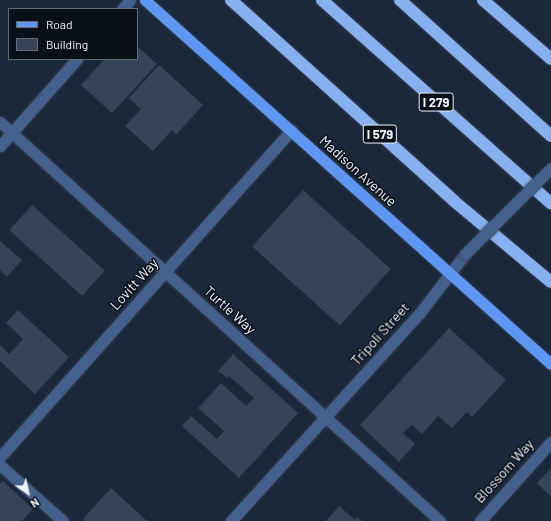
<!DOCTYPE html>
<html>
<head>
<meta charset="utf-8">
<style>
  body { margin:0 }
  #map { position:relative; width:551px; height:521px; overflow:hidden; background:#1b273a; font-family:Barlow,sans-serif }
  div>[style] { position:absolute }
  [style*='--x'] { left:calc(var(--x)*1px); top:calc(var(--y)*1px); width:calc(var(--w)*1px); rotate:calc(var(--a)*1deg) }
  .building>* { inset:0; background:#364358; transform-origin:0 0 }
  .roads { filter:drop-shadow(0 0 1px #394455) drop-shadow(0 0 1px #394455) }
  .service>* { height:11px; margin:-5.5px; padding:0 5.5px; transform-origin:5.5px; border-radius:5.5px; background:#44608c }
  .minor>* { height:11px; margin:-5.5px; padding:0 5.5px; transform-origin:5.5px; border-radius:5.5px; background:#44608c }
  .primary>* { height:11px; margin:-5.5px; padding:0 5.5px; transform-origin:5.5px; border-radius:5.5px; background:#5e97f3 }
  .motorway>* { height:12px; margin:-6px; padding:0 6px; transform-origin:6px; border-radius:6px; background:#87b0f1 }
  .bridges { filter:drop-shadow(0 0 1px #394455) drop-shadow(0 0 1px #394455) }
  .minor-bridge>* { height:11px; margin:-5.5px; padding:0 5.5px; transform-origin:5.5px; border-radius:5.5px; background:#44608c }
  span { translate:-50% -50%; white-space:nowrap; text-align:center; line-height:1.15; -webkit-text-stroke:3px #0a1018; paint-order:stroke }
  .shield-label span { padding:1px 3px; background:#0a1018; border:1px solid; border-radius:3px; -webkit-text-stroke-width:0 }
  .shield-label { font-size:13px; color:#f0f5fd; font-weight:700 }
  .street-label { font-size:14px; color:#f0f5fd }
  .legend { position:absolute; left:8px; top:8px; width:130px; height:52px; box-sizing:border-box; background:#0a1018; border:1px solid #666c74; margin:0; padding:5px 7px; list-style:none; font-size:12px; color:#f0f5fd }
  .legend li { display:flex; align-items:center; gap:8px; height:20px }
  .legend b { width:20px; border:1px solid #666c74 }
  .north { position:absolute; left:8px; top:473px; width:40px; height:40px; -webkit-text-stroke:3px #0a1018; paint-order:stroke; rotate:146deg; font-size:11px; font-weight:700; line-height:16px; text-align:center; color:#f0f5fd }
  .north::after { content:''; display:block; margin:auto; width:14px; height:18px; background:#f0f5fd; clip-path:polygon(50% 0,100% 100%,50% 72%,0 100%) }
</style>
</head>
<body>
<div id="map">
  <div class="building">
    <div style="clip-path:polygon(137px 46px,157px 64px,112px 113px,81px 85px,105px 59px,137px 59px)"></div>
    <div style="clip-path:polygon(159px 65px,203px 105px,176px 135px,172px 130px,153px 151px,125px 126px,141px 109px,129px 98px)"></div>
    <div style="left:303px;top:190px;width:118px;height:76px;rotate:42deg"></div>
    <div style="left:32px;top:205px;width:98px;height:34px;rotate:42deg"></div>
    <div style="clip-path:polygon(0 241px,22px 260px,7px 277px,0 270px)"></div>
    <div style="clip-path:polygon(18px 310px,69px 357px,35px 394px,0 361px,0 345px,9px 354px,23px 339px,6px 323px)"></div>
    <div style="clip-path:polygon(449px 328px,506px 380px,472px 417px,467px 412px,452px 428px,438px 416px,422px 434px,412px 425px,403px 433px,415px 444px,399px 462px,360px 425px)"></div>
    <div style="clip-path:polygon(233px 354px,298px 413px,239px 478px,182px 426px,191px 416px,217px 439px,224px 431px,198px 408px,221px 383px,246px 406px,254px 398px,229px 376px,227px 378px,218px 371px)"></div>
    <div style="clip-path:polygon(551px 468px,551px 497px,537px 483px)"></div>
    <div style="clip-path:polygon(3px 481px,33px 509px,22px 521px,0 521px,0 484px)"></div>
    <div style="clip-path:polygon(111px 488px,147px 521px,86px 521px,83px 519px)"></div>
    <div style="clip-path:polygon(339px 506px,355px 520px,357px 517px,362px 521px,326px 521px)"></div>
  </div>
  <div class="roads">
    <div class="service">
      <div style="--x:0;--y:122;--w:594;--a:42.2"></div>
      <div style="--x:0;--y:457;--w:438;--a:-48.3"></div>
      <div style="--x:0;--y:465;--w:84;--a:41.6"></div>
      <div style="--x:480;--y:521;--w:106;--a:-48.1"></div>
    </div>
    <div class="minor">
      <div style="--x:122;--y:9;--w:12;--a:-48"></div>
      <div style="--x:0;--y:146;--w:116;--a:-48.5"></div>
      <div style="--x:231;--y:521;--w:280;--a:-47.8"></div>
      <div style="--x:419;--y:314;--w:76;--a:-52.5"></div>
    </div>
    <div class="primary">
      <div style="--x:145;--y:0;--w:545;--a:41.88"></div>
    </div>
    <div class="motorway">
      <div style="--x:231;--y:0;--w:300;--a:42"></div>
      <div style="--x:454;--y:201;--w:126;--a:39.9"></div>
      <div style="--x:322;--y:0;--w:306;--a:41.6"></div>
      <div style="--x:400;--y:0;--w:203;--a:42"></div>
      <div style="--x:483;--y:0;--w:90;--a:40.9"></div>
    </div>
  </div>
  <div class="bridges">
    <div class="minor-bridge">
      <div style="--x:465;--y:254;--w:122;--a:-45"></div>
    </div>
  </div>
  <div class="shield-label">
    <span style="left:436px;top:102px">I 279</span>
    <span style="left:380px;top:134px">I 579</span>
  </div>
  <div class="street-label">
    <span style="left:358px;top:171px;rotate:42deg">Madison Avenue</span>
    <span style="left:134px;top:284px;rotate:-48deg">Lovitt Way</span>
    <span style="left:230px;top:310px;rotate:42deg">Turtle Way</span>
    <span style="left:380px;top:334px;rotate:-48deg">Tripoli Street</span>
    <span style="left:504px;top:471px;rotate:-48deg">Blossom Way</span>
  </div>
  <ul class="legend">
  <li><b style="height:5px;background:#5e97f3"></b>Road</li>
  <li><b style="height:11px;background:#364358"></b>Building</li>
  </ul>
  <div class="north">N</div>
</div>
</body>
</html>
